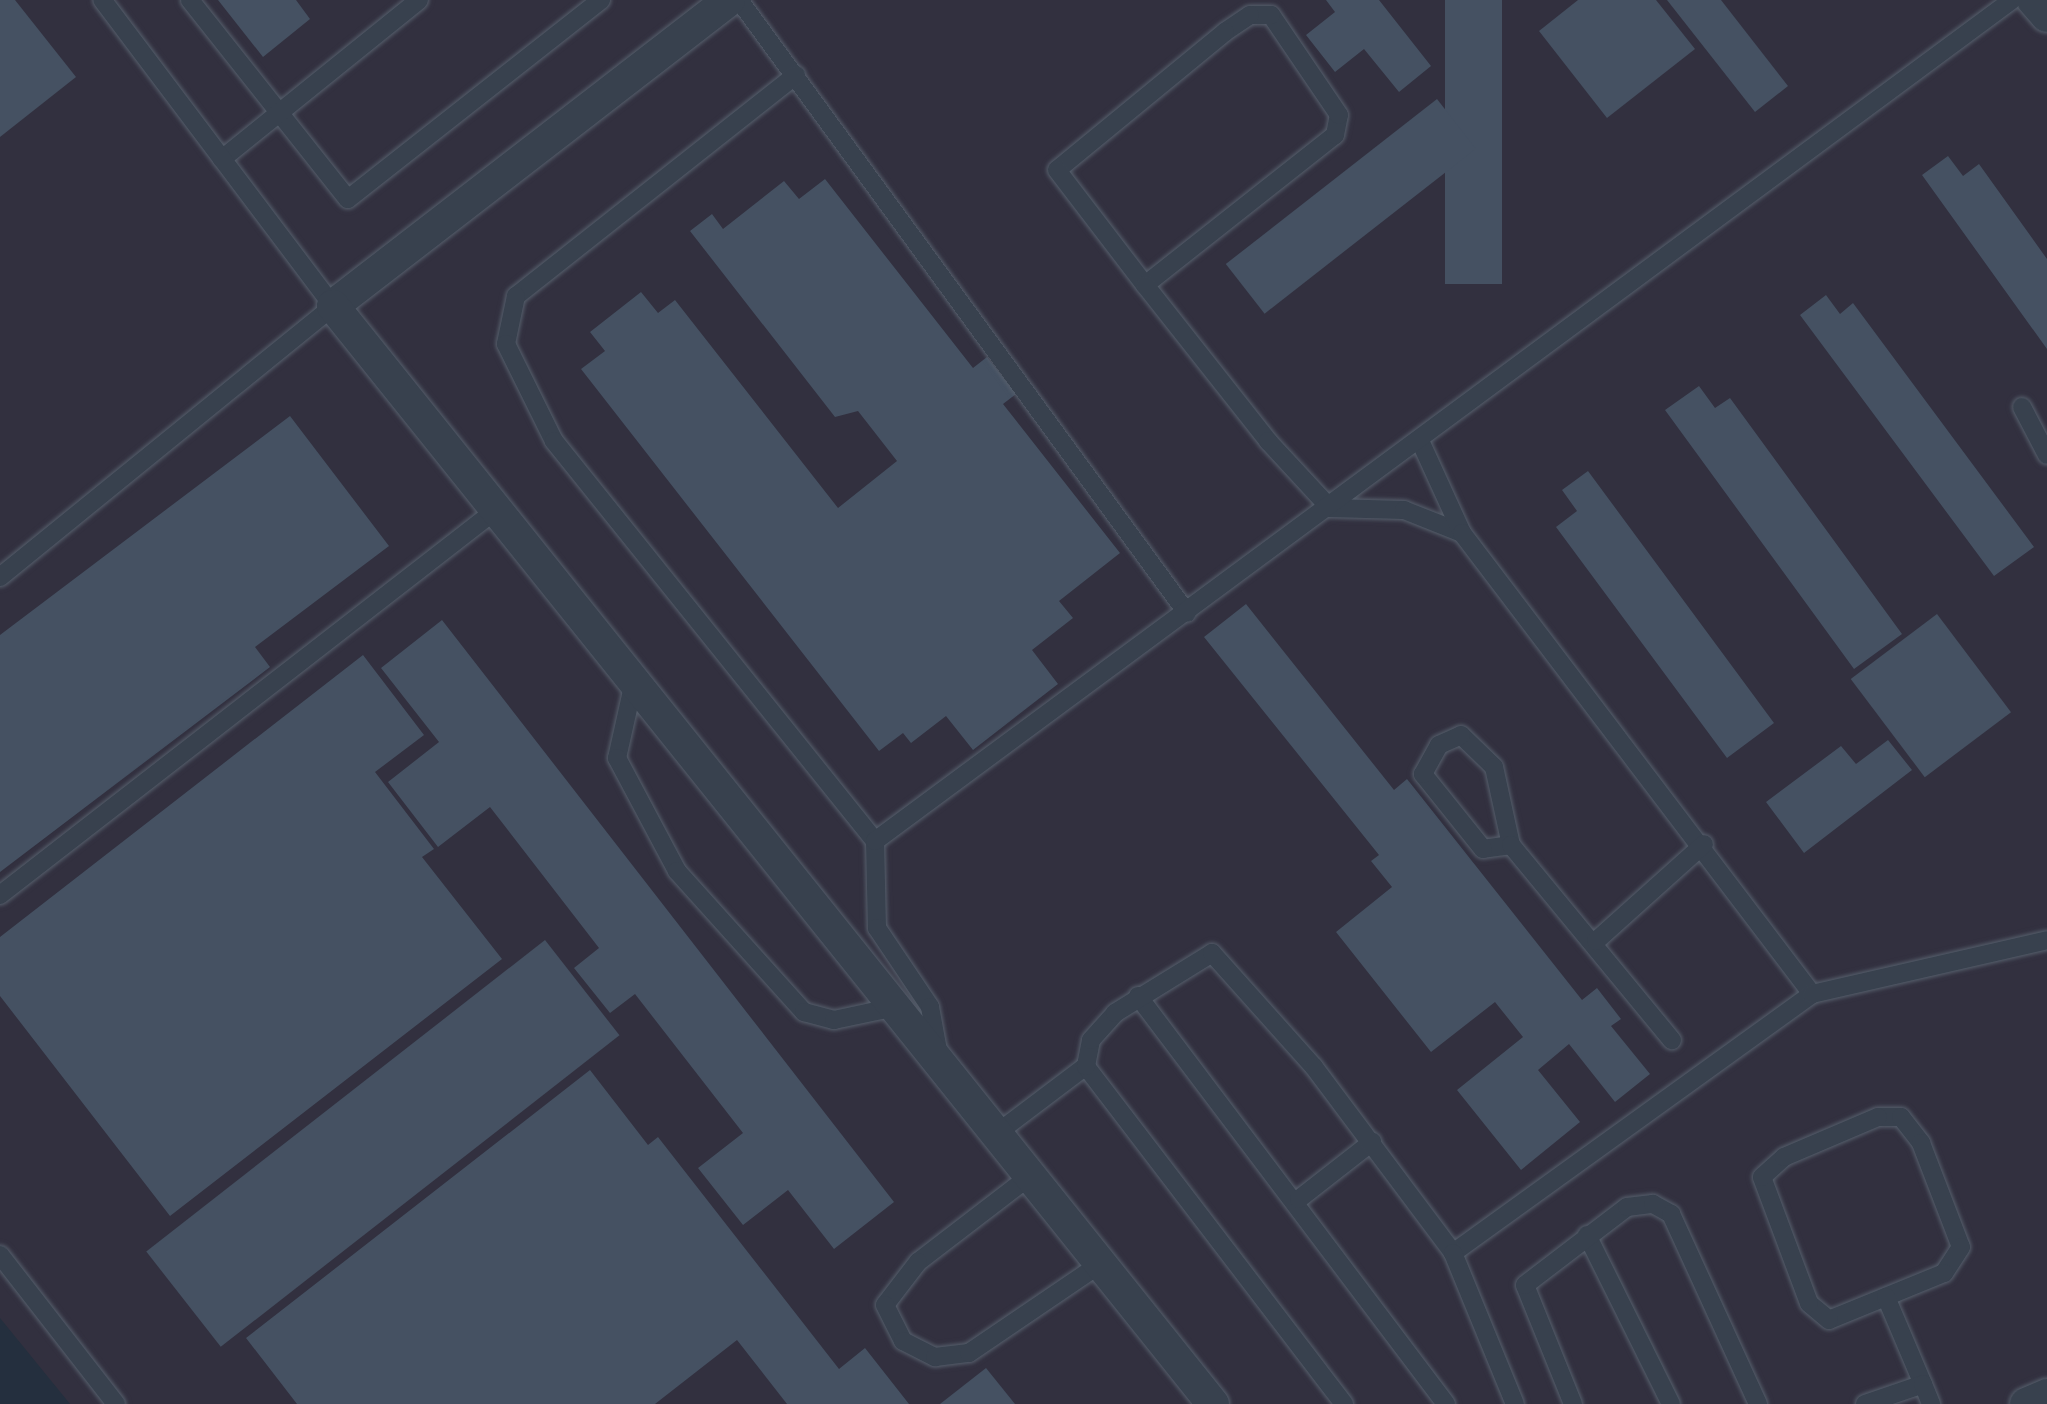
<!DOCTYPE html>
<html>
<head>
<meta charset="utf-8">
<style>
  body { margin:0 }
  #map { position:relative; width:2047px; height:1404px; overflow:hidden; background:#242f3e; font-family:"Source Sans 3",sans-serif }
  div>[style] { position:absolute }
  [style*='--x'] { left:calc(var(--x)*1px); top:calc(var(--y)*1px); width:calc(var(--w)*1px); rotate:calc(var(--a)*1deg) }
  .medical>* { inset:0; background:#32303f }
  .building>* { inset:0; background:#455162; transform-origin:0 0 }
  .roads { filter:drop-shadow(0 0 2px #565f6c) drop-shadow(0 0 2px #565f6c) }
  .lane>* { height:18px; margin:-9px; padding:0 9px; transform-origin:9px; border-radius:9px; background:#38414e }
  .street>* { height:32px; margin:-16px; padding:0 16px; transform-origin:16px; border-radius:16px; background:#38414e }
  span { translate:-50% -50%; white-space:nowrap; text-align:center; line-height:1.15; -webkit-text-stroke:9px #1d2633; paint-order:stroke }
</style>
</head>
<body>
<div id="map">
  <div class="medical">
    <div style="clip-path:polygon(0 0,2047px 0,2047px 1404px,70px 1404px,0 1318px)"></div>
  </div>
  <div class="building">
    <div style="clip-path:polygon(0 0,15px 0,76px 77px,0 137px)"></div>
    <div style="clip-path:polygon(218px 0,296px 0,310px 19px,263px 57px)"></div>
    <div style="clip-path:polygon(1326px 0,1379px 0,1431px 66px,1399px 92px,1364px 49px,1335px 72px,1306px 35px,1335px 12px)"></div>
    <div style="left:1445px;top:0;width:57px;height:284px"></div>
    <div style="clip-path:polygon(1578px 0,1656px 0,1695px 49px,1607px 118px,1539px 31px)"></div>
    <div style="clip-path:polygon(1667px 0,1721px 0,1788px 86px,1755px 112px)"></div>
    <div style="left:1437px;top:99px;width:63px;height:268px;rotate:52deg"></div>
    <div style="clip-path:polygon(1948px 156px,1963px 176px,1979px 164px,2047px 259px,2047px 349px,1922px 175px)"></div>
    <div style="clip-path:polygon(825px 179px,973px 368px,987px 357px,1016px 394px,1003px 404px,1120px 553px,1059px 601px,1073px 618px,1032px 650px,1058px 684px,973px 750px,946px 716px,911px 743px,903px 733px,879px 751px,581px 369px,605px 351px,590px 332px,641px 292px,658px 313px,675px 300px,838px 508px,897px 461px,858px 411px,835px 417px,690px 231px,712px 214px,723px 229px,784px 181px,799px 199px)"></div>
    <div style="clip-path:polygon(1826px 295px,1840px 314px,1853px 303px,2034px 547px,1994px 576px,1800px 315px)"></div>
    <div style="clip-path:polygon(1699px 386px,1715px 408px,1730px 398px,1902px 634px,1854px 669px,1665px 410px)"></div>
    <div style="clip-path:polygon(290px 416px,389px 546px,255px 647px,270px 667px,0 872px,0 635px)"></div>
    <div style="clip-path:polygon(1588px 471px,1774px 723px,1727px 758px,1556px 527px,1577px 511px,1562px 490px)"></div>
    <div style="clip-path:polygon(1246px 604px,1394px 790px,1407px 779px,1582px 1000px,1597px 988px,1621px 1019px,1611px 1026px,1650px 1074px,1615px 1102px,1569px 1044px,1538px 1070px,1580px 1122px,1521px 1170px,1457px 1090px,1523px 1037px,1495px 1002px,1431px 1052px,1336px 932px,1392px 887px,1371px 861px,1379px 855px,1204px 637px)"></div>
    <div style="left:1937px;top:614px;width:123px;height:108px;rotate:53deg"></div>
    <div style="clip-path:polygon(442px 620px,894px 1202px,834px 1249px,788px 1190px,743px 1225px,698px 1168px,743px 1133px,635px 994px,610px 1013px,574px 968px,599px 948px,490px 807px,438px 847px,388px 782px,439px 742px,381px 668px)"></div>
    <div style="clip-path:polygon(363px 655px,424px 735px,375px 772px,434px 849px,422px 857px,502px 959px,170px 1216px,0 996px,0 937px)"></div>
    <div style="clip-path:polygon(1888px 740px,1912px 770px,1804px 853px,1766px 802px,1841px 746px,1856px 764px)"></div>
    <div style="left:545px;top:940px;width:121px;height:506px;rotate:52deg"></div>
    <div style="clip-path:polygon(590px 1070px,648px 1145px,658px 1137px,839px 1369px,865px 1348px,909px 1404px,787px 1404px,737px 1340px,655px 1404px,297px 1404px,246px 1338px)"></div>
    <div style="clip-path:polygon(986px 1368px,1015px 1404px,940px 1404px)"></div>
  </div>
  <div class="roads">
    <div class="lane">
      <div style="--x:190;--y:0;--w:254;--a:51.6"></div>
      <div style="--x:348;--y:199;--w:322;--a:-38.2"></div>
      <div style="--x:739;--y:0;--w:759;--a:53.84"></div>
      <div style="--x:796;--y:75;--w:357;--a:141.7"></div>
      <div style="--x:516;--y:296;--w:49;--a:101.8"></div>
      <div style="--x:506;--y:344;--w:108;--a:63.7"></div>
      <div style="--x:554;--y:441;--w:513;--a:51.25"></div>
      <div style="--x:875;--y:841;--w:87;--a:88.7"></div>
      <div style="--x:877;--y:928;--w:95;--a:56.1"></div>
      <div style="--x:930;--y:1007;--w:50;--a:79.6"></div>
      <div style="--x:222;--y:159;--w:253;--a:-38.9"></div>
      <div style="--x:1145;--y:285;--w:242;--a:-38.3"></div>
      <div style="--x:1335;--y:135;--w:20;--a:-79"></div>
      <div style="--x:1339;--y:115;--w:121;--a:-124.2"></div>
      <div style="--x:1271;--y:15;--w:21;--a:180"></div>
      <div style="--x:1250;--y:15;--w:30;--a:146"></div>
      <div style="--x:1225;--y:32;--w:217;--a:140.6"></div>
      <div style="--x:1057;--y:170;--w:145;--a:52.6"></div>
      <div style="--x:1145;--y:285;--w:199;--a:51.7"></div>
      <div style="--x:1268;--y:441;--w:91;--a:47.2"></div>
      <div style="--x:1330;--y:508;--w:74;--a:1.5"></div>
      <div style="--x:1404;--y:510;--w:62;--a:21.6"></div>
      <div style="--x:2022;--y:407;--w:54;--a:62.5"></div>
      <div style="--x:1421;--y:443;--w:99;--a:65.5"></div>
      <div style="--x:1462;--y:533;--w:579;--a:52.79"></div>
      <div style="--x:0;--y:577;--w:429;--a:-39.1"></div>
      <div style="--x:333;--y:306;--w:383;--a:-127"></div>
      <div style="--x:634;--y:682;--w:78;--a:102.6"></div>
      <div style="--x:617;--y:758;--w:128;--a:62"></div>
      <div style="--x:677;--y:871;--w:190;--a:48"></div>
      <div style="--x:804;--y:1012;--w:31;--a:15"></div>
      <div style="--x:834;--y:1020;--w:62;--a:-12"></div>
      <div style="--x:1461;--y:735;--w:46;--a:44.1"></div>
      <div style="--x:1494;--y:767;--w:80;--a:77.7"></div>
      <div style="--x:1511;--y:845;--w:28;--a:172"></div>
      <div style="--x:1483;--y:849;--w:96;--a:-128.7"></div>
      <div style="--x:1423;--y:774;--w:33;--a:-61"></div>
      <div style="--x:1439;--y:745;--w:24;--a:-24"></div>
      <div style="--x:875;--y:841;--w:1414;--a:-36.49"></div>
      <div style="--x:1511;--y:845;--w:253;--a:50.5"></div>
      <div style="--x:0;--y:895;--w:628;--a:-37.82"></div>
      <div style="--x:1596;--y:941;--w:145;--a:-41.9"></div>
      <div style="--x:1138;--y:996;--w:511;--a:52.95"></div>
      <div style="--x:1878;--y:1117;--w:23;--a:0"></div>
      <div style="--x:1901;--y:1117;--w:33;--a:52"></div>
      <div style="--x:1921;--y:1143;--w:111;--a:69"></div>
      <div style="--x:1961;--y:1247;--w:31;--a:123"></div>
      <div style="--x:1944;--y:1273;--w:124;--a:157.8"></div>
      <div style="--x:1829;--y:1320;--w:26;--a:-140"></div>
      <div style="--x:1809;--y:1303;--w:134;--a:-110.5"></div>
      <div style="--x:1762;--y:1177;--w:30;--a:-42"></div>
      <div style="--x:1784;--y:1157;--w:102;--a:-23.1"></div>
      <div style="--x:996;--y:1134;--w:113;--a:-37.1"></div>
      <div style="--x:1030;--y:1176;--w:141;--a:142.5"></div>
      <div style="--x:918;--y:1262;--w:54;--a:127.5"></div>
      <div style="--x:885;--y:1305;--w:40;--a:63.4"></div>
      <div style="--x:903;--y:1341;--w:36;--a:27"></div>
      <div style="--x:935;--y:1357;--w:34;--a:-7"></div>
      <div style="--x:969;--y:1353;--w:158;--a:-34.2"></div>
      <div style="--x:1299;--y:1199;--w:93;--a:-38"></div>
      <div style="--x:1587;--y:1235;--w:189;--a:63.6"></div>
      <div style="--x:1453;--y:1253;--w:443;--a:-35.8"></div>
      <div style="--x:1812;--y:994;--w:241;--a:-12.9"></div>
      <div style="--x:0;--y:1255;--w:189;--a:52.1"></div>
      <div style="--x:1886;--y:1297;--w:95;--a:67"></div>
      <div style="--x:1344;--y:1404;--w:425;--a:-127.4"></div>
      <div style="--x:1086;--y:1066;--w:26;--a:-79"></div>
      <div style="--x:1091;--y:1040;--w:36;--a:-48"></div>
      <div style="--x:1115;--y:1013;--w:114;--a:-31.7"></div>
      <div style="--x:1212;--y:953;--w:153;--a:48.2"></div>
      <div style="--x:1314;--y:1067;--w:232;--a:53.2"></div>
      <div style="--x:1453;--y:1253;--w:163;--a:67.7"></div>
      <div style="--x:1573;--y:1404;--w:128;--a:-112"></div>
      <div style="--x:1525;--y:1285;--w:128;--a:-37.4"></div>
      <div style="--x:1627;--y:1207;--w:26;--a:-7"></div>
      <div style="--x:1653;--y:1204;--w:21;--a:29"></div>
      <div style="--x:1671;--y:1214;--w:209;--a:65.4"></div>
      <div style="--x:1865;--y:1404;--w:61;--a:-19"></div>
      <div style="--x:1923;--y:1384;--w:22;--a:68"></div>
    </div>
    <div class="street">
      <div style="--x:729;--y:0;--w:500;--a:142.31"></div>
      <div style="--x:333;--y:306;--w:1407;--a:51.29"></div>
      <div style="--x:2033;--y:0;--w:21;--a:49"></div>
      <div style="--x:2026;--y:1404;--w:23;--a:-23"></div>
    </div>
  </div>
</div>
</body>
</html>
